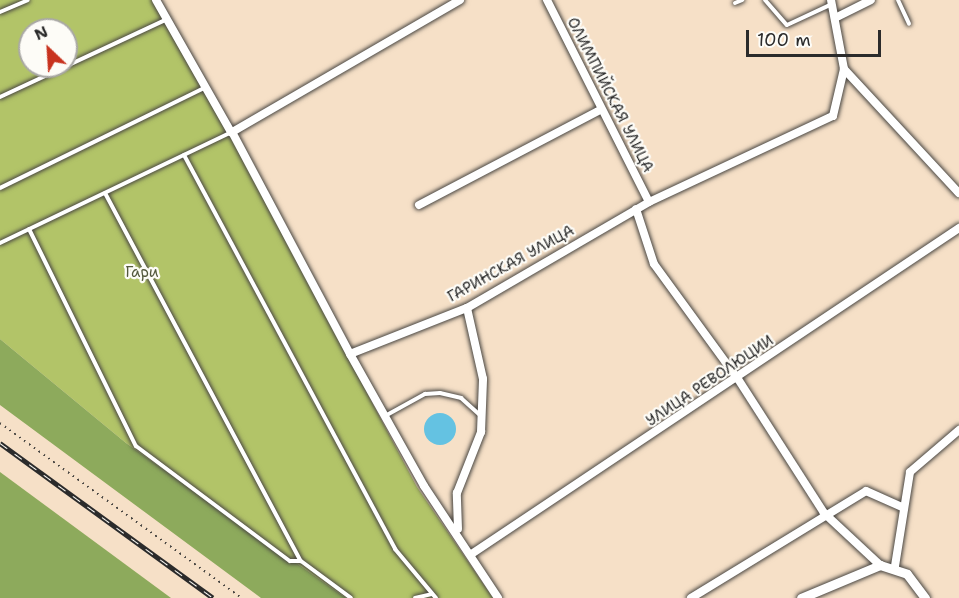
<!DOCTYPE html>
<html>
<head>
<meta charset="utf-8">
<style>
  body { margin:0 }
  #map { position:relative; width:959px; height:598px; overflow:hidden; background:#f6e0c7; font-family:"Shantell Sans",sans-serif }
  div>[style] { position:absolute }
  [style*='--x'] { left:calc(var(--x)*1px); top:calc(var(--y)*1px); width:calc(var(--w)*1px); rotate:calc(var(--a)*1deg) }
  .green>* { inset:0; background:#b2c468 }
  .forest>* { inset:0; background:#8daa5c }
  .water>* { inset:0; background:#64c2e2 }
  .round { border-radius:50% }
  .path>* { height:1.5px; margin-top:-0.75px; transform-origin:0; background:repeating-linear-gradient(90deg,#494642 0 1.5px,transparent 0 6px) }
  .roads { filter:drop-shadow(0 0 2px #494642) drop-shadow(0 0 2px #494642) }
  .service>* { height:4px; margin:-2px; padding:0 2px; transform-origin:2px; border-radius:2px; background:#fff }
  .minor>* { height:8px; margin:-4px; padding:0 4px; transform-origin:4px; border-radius:4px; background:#fff }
  .tertiary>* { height:9px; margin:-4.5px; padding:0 4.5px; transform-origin:4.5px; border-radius:4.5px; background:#fff }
  .rail>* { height:5px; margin-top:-2.5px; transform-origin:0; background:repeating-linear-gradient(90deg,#fdfcf7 0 9px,#2b2b2b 0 18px); box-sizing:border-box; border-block:2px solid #2b2b2b }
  span { translate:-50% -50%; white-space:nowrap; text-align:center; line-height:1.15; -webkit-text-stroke:4.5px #fdfcf7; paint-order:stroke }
  .street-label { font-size:15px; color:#2b2b2b }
  .park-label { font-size:15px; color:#54593d }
  .north { position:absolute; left:18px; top:18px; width:60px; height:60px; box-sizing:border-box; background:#fdfcf7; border:2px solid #a9a8a5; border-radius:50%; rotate:335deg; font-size:16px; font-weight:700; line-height:24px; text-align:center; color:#2b2b2b }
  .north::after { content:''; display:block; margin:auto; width:21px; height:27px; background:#c8321e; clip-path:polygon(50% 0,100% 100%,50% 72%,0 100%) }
  .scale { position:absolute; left:746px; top:30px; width:135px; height:27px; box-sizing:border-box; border:3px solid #2b2b2b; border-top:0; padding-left:8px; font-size:18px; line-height:21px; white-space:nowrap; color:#2b2b2b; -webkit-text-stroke:4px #fdfcf7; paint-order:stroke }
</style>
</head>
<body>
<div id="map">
  <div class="green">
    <div style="clip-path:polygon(evenodd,0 0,158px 0,417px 487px,493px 598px,346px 598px,126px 443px,0 339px,0 0,30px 30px,66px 30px,66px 66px,30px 66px,30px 30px)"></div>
  </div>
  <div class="forest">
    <div style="clip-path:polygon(0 339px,126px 443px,346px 598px,261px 598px,0 405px)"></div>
    <div style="clip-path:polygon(0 472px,171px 598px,0 598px)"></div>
  </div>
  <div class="water">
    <div class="round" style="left:424px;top:413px;width:32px;height:32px"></div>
  </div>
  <div class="path">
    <div style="--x:0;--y:423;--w:299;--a:35.9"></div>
  </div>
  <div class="roads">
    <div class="service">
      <div style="--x:765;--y:0;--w:33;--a:49"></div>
      <div style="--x:787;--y:25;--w:50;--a:-25"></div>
      <div style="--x:898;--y:0;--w:26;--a:65"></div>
      <div style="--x:735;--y:3;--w:8;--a:-23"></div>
      <div style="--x:0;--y:12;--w:30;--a:-23"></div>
      <div style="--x:0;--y:97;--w:182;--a:-25"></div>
      <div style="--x:184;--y:155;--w:447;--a:61.8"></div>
      <div style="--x:395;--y:549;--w:64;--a:50.1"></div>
      <div style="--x:0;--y:188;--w:227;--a:-26.1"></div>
      <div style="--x:105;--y:193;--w:417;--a:62"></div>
      <div style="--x:301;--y:561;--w:62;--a:36.5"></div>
      <div style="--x:29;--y:229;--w:242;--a:63.8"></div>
      <div style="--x:136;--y:446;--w:192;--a:36.8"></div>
      <div style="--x:290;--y:561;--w:10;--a:0"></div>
      <div style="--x:0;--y:243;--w:257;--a:-25.6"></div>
      <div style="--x:385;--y:416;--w:46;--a:-28.8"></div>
      <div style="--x:425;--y:394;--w:15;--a:-4"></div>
      <div style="--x:440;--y:393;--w:22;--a:13"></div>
      <div style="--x:461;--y:398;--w:25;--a:42"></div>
      <div style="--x:415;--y:598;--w:17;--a:-13"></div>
    </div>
    <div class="minor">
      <div style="--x:156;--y:0;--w:152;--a:60.4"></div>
      <div style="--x:460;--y:0;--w:263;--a:149.9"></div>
      <div style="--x:232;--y:132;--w:251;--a:62"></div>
      <div style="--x:350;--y:354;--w:126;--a:-21.5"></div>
      <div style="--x:467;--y:308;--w:211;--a:-30.2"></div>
      <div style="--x:649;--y:202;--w:203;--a:-25.1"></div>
      <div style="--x:833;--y:116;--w:48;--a:-76.8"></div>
      <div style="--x:547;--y:0;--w:226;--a:63.2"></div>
      <div style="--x:831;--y:0;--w:70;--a:79.3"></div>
      <div style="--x:844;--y:69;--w:169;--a:47.2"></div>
      <div style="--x:835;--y:18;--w:40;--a:-26.6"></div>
      <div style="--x:419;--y:205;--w:204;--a:-27.7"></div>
      <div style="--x:636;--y:209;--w:58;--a:71.9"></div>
      <div style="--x:654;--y:264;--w:142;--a:53.9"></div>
      <div style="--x:738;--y:379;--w:159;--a:57.3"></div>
      <div style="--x:824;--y:513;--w:76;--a:42.9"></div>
      <div style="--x:350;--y:354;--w:151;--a:60.7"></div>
      <div style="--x:424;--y:486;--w:134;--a:56.5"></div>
      <div style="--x:458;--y:529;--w:36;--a:-92"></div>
      <div style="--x:457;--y:493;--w:66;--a:-68.5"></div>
      <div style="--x:481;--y:432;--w:53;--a:-87.8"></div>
      <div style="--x:483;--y:379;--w:73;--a:-102.7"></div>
      <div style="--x:473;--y:553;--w:585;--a:-33.77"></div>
      <div style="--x:895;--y:566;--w:95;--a:-80.9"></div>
      <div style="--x:910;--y:472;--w:65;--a:-40.6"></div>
      <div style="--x:691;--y:598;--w:205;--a:-31.4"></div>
      <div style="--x:866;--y:491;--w:39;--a:24"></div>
    </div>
    <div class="tertiary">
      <div style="--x:801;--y:598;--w:86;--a:-22.7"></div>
      <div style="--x:880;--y:565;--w:28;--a:18"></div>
      <div style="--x:907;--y:574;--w:30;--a:53"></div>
    </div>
  </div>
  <div class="rail">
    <div style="--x:0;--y:443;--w:263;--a:36"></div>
  </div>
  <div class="street-label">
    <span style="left:610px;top:95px;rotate:63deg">ОЛИМПИЙСКАЯ УЛИЦА</span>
    <span style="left:511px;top:264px;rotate:-29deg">ГАРИНСКАЯ УЛИЦА</span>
    <span style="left:710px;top:381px;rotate:-34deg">УЛИЦА РЕВОЛЮЦИИ</span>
  </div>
  <div class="park-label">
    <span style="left:142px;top:273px">Гари</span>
  </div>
  <div class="north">N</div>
  <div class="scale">100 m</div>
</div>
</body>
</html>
